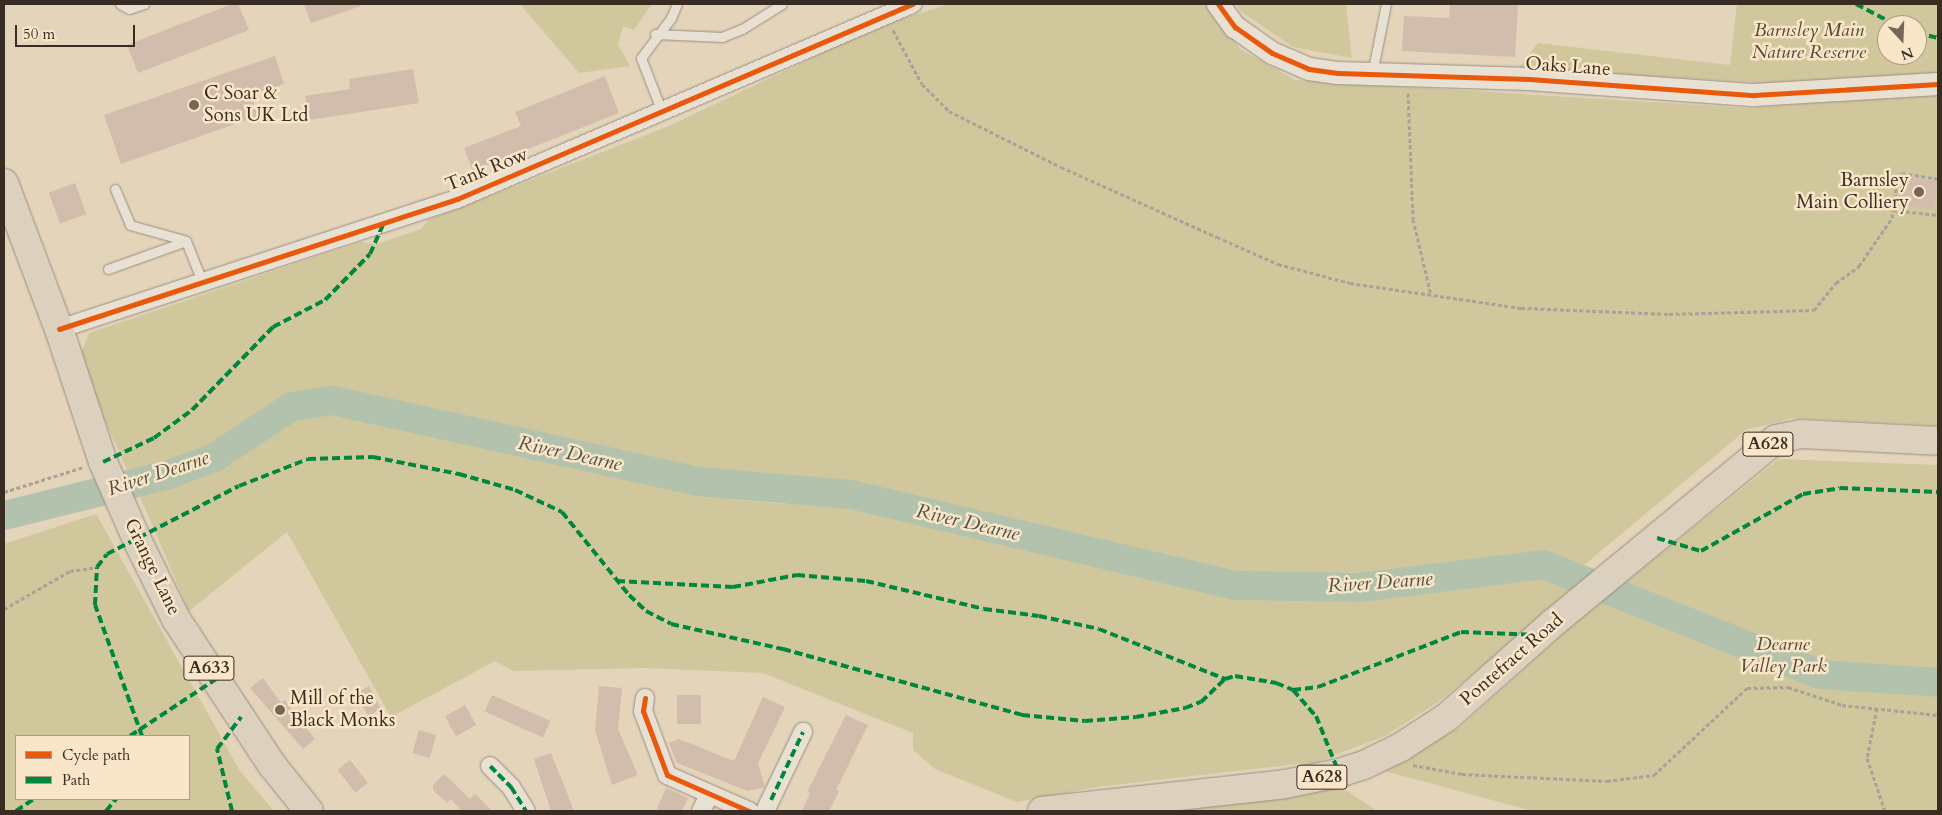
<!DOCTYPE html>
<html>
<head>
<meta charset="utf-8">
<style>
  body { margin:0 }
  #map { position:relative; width:1942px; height:815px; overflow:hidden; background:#e4d4ba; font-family:Cardo,serif }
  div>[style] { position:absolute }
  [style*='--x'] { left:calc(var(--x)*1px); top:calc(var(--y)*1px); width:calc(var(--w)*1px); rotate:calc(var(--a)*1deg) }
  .green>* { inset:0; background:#d1c79c }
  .river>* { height:29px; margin:-14.5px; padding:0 14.5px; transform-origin:14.5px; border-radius:14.5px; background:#b2c2ad }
  .building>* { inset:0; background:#d2bcac; transform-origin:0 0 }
  .path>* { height:3px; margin-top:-1.5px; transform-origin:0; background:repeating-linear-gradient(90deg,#a9a298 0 4px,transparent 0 6.5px) }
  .roads { filter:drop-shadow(0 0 1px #998f80) drop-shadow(0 0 1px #998f80) }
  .service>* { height:9px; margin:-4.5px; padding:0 4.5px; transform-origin:4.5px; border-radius:4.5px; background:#e8e0d3 }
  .minor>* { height:18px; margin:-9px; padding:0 9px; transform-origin:9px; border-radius:9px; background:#e8e0d3 }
  .tertiary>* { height:22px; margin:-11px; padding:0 11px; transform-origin:11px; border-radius:11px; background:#e8e0d3 }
  .trunk>* { height:28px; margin:-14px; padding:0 14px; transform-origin:14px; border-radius:14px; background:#dcd0be }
  .quiet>* { height:4px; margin-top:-2px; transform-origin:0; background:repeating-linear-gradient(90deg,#00873e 0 8px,transparent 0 12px) }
  .cycleway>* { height:5px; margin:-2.5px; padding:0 2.5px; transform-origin:2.5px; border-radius:2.5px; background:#e8590c }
  .dots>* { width:14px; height:14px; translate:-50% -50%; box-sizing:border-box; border:2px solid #f9e5c7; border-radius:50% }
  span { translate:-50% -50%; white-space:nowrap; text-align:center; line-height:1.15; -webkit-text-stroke:5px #f9e5c7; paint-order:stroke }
  .shield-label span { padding:1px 4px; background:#f9e5c7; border:1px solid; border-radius:4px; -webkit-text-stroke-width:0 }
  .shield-label { font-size:18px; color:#382c23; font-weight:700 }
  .park-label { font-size:19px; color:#534936; font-style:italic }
  .street-label { font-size:19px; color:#382c23 }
  .poi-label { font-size:19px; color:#382c23 }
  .left { translate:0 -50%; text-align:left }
  .right { translate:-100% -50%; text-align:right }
  .water-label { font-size:20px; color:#515044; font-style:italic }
  .frame { position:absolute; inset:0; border:5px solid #382c23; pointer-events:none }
  .legend { position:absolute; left:15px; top:735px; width:175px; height:65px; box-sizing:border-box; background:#f9e5c7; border:1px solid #ac9b85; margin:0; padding:6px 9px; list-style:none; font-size:15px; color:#382c23 }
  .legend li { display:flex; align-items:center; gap:10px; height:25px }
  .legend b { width:25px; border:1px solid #ac9b85 }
  .north { position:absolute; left:1877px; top:15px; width:50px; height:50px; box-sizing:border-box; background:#f9e5c7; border:1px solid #ac9b85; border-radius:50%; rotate:160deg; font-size:14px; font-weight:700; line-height:20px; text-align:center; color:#382c23 }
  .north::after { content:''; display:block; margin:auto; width:18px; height:22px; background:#746758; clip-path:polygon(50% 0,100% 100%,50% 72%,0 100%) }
  .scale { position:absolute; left:15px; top:25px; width:120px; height:22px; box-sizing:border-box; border:2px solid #382c23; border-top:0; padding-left:6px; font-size:15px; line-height:18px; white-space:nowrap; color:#382c23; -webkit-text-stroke:4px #f9e5c7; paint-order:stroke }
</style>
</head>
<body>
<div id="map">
  <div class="green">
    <div style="clip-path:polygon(520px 4px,652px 4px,634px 30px,623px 26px,618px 44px,630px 66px,579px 73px)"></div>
    <div style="clip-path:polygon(949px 4px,1208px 4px,1240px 49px,1295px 80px,1747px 108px,1938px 94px,1938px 426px,1793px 418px,1746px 430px,1583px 566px,1594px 571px,1514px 641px,1438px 702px,1385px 736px,1317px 762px,1096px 787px,1017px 802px,935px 769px,913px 750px,913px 733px,763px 673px,644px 668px,514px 671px,495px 661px,391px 717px,287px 532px,189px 611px,138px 492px,212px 469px,292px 416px,351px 415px,739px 500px,787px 504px,772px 481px,700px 473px,332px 394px,285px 400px,207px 449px,161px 471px,129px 474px,89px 385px,80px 356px,89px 333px,360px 242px,377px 244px,421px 229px,428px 220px,669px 126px,879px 26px)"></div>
    <div style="clip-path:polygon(1236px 4px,1346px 4px,1352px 58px,1293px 47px,1240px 11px)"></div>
    <div style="clip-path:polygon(evenodd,1737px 4px,1938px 4px,1938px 78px,1762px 83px,1519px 68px,1538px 43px,1730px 65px,1737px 4px,1887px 25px,1917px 25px,1917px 55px,1887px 55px,1887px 25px)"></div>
    <div style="clip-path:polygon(1779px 459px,1938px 465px,1938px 811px,1532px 811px,1381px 770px,1458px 729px,1579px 619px)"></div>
    <div style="clip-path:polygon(evenodd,96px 514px,240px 771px,274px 811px,4px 811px,4px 544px,96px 514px,16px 736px,189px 736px,189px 799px,16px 799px,16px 736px)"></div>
    <div style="clip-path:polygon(1341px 787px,1377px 811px,1140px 811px)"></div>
  </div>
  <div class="river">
    <div style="--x:4;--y:515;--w:169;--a:-14"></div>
    <div style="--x:168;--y:474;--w:49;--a:-20.3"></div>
    <div style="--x:214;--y:457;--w:92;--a:-33.5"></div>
    <div style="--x:291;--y:406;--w:41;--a:-8.3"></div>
    <div style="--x:332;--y:400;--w:375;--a:12.5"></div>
    <div style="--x:698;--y:481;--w:153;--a:4.9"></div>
    <div style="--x:850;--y:494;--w:397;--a:13.3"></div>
    <div style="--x:1236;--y:585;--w:123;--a:0.9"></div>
    <div style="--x:1359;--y:587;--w:185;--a:-7.1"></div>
    <div style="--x:1543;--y:564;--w:297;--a:21.7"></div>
    <div style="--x:1819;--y:674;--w:119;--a:3.8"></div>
  </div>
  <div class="building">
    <div style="clip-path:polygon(232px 4px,238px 4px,249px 30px,138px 73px,127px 45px)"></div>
    <div style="clip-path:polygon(304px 4px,361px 4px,361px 6px,311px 23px)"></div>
    <div style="clip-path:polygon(1450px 4px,1518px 4px,1515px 57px,1402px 51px,1404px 16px,1449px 18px)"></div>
    <div style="clip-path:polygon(275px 56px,284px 84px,251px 95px,258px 116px,121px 164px,104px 115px)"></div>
    <div style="clip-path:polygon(413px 69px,419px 103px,309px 120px,305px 96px,350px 89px,349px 79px)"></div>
    <div style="clip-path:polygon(605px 76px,619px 113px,473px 171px,464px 148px,521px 126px,515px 112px)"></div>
    <div style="left:1902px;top:175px;width:36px;height:29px;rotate:9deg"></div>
    <div style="left:75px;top:183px;width:33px;height:28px;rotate:70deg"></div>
    <div style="clip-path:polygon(263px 678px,281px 703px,285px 700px,315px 739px,303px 749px,250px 688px)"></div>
    <div style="left:369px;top:686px;width:26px;height:15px;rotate:62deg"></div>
    <div style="clip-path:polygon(599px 686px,622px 688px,618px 729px,638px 775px,612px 785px,595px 730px)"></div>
    <div style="left:492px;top:695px;width:64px;height:18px;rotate:24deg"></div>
    <div style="left:677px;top:695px;width:24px;height:29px"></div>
    <div style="clip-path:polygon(763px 697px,785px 707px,758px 763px,765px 787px,748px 791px,677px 763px,669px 743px,679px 739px,734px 761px)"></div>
    <div style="left:465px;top:705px;width:23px;height:23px;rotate:61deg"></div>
    <div style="clip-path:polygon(846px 715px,868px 725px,836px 790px,839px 791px,829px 811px,802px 811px,810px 793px,807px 792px)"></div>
    <div style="left:419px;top:730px;width:18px;height:24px;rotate:16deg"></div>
    <div style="clip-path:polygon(551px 753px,565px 788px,574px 811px,551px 811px,534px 759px)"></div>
    <div style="left:350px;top:760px;width:29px;height:16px;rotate:52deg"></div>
    <div style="clip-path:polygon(444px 774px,470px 799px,475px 794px,492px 811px,458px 811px,460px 809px,451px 799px,447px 803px,433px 790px,433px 785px)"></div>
    <div style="clip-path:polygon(666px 788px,688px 798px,682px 811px,656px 811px)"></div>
  </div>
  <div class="path">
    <div style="--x:893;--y:30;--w:61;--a:61.8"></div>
    <div style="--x:922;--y:84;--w:38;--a:45"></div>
    <div style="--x:949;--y:111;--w:125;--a:26.6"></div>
    <div style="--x:1061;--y:167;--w:171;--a:24.2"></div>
    <div style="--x:1217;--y:237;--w:67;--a:23.9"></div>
    <div style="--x:1278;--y:264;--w:74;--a:14.8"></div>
    <div style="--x:1350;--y:283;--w:173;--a:8.3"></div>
    <div style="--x:1521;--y:308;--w:148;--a:2.3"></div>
    <div style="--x:1669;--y:314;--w:145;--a:-1.6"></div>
    <div style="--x:1814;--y:310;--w:35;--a:-51"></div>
    <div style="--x:1836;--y:283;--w:29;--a:-36"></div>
    <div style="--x:1859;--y:266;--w:58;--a:-55.5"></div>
    <div style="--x:1892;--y:218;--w:42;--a:-81.9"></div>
    <div style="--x:1898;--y:176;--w:5;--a:-37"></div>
    <div style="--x:1902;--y:173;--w:36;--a:9"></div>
    <div style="--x:1408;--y:93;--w:126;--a:87.7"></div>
    <div style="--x:1413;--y:219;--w:78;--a:76.7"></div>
    <div style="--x:1893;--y:210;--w:45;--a:6.3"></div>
    <div style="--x:4;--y:492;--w:84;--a:-17.4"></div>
    <div style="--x:4;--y:609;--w:76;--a:-29.9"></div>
    <div style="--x:70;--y:571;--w:27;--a:-8"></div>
    <div style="--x:1877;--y:708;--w:51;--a:101.3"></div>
    <div style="--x:1867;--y:758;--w:56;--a:71.2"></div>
    <div style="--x:1413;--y:765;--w:50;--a:10.4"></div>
    <div style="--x:1462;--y:774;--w:145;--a:2.8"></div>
    <div style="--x:1607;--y:781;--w:47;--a:-7.3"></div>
    <div style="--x:1654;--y:775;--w:127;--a:-43.1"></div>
    <div style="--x:1747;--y:688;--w:41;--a:-1.4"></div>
    <div style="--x:1788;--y:687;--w:57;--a:18.4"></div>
    <div style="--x:1842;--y:705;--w:97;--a:5.9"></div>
  </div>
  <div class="roads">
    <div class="service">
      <div style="--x:120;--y:4;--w:10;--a:29"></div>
      <div style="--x:129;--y:9;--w:16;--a:-18"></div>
      <div style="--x:655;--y:34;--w:67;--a:2.6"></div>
      <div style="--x:722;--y:37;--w:22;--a:-22"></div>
      <div style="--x:742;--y:29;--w:47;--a:-32"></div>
      <div style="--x:1372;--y:74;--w:71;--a:-78.7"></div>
      <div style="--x:662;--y:112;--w:58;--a:-111.3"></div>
      <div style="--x:641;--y:58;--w:50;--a:-53.1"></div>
      <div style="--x:671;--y:18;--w:15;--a:-67"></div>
      <div style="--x:115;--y:189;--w:39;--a:67"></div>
      <div style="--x:130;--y:225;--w:56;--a:15.5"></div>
      <div style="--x:108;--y:269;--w:83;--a:-19.7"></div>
      <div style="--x:186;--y:241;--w:46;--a:68.4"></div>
    </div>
    <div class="minor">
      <div style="--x:59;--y:329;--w:419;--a:-18.1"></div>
      <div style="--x:457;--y:199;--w:496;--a:-23.2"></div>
      <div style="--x:645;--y:698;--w:13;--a:99"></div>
      <div style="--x:643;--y:711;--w:68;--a:69.4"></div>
      <div style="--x:667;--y:775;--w:90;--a:23.7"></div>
      <div style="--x:490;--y:766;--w:30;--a:45"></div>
      <div style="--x:511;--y:787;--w:28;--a:58"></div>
      <div style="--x:701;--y:811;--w:18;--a:-63"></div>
      <div style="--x:765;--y:811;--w:88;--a:-64.3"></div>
    </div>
    <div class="tertiary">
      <div style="--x:1218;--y:4;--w:29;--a:54"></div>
      <div style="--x:1235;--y:27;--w:45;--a:35.1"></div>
      <div style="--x:1272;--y:53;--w:40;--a:23.4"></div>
      <div style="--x:1309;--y:69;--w:29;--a:8"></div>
      <div style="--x:1338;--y:73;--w:191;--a:1.8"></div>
      <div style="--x:1529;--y:79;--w:226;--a:4.1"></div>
      <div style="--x:1754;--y:95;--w:184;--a:-3.4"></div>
    </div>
    <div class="trunk">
      <div style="--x:4;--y:183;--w:156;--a:69.4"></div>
      <div style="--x:59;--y:329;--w:140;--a:71.7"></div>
      <div style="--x:103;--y:462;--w:85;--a:66.4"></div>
      <div style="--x:137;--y:540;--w:88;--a:63.7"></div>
      <div style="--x:176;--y:619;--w:175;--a:56.7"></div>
      <div style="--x:272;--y:765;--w:59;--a:51.2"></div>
      <div style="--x:1042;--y:811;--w:244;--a:-6.3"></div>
      <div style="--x:1285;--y:784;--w:55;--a:-11.5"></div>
      <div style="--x:1339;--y:773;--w:26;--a:-18"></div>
      <div style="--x:1364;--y:765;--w:41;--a:-25.9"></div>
      <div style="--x:1401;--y:747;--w:55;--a:-33.1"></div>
      <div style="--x:1447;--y:717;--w:142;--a:-41.6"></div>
      <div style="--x:1553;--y:623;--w:289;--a:-39.5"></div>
      <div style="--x:1776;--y:439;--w:25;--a:-11"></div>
      <div style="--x:1801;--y:434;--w:137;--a:2.9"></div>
    </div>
  </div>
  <div class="quiet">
    <div style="--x:1856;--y:4;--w:45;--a:27.7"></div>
    <div style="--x:1917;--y:33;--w:22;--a:13"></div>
    <div style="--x:103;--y:462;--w:56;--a:-25.2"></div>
    <div style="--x:154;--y:438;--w:47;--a:-36.4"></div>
    <div style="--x:192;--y:410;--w:116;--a:-45.7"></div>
    <div style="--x:273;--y:327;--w:59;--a:-27.4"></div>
    <div style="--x:325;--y:300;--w:64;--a:-45.6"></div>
    <div style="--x:370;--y:254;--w:32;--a:-66"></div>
    <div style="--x:1657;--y:538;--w:46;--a:16.5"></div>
    <div style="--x:1701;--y:551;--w:117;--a:-29.2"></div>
    <div style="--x:1803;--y:494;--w:37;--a:-9"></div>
    <div style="--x:1840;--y:488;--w:98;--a:2.3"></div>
    <div style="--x:617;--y:581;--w:116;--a:3"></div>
    <div style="--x:733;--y:587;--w:65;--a:-10.6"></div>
    <div style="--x:797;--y:575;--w:69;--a:5"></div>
    <div style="--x:866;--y:581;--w:121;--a:13.3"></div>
    <div style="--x:984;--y:609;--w:55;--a:7.3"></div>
    <div style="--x:1039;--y:616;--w:61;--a:12.2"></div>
    <div style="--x:1099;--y:629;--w:136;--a:21.6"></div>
    <div style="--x:1293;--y:690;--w:35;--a:49"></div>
    <div style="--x:1316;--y:716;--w:61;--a:68"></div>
    <div style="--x:130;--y:736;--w:103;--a:-33.5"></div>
    <div style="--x:142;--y:736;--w:139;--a:-109.7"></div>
    <div style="--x:95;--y:605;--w:38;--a:-87"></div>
    <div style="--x:97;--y:567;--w:16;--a:-52"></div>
    <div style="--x:107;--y:554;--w:148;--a:-27.3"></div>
    <div style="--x:239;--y:486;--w:74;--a:-21.4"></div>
    <div style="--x:308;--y:459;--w:65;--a:-1.8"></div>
    <div style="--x:373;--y:457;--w:88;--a:11.2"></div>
    <div style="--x:459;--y:474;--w:58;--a:15.9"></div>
    <div style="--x:515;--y:490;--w:52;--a:25.1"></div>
    <div style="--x:562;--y:512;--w:107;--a:51.1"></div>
    <div style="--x:629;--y:595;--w:23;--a:43"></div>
    <div style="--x:646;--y:611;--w:28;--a:27"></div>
    <div style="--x:671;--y:624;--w:115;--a:12.6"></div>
    <div style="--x:783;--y:649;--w:248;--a:15.4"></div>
    <div style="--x:1022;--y:715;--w:63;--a:5.4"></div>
    <div style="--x:1085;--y:721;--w:51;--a:-4.5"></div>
    <div style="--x:1136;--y:717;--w:50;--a:-10.4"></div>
    <div style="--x:1185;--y:708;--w:17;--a:-21"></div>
    <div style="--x:1201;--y:702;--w:33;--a:-44"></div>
    <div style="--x:1225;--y:679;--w:10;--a:-17"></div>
    <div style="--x:1235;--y:676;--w:42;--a:9.7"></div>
    <div style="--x:1276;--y:683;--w:18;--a:22"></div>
    <div style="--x:1293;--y:690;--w:25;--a:-7"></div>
    <div style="--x:1318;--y:687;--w:153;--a:-21"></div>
    <div style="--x:1461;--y:632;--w:78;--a:2.2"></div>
    <div style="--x:490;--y:766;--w:30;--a:45"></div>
    <div style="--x:511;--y:787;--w:28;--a:58"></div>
    <div style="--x:771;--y:800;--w:75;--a:-64.8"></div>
    <div style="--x:16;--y:811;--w:22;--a:-34"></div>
    <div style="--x:106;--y:811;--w:16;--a:-50"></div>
    <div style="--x:232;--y:811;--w:64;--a:-103.6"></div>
    <div style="--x:217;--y:749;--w:40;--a:-53"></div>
  </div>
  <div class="cycleway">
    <div style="--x:1218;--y:4;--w:29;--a:54"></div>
    <div style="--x:1235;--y:27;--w:45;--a:35.1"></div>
    <div style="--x:1272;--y:53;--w:40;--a:23.4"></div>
    <div style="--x:1309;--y:69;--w:29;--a:8"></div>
    <div style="--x:1338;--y:73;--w:191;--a:1.8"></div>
    <div style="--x:1529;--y:79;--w:226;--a:4.1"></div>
    <div style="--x:1754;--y:95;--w:184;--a:-3.4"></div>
    <div style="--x:59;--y:329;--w:419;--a:-18.1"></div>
    <div style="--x:457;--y:199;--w:496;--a:-23.2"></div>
    <div style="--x:645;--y:698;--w:13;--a:99"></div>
    <div style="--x:643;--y:711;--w:68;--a:69.4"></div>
    <div style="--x:667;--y:775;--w:90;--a:23.7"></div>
  </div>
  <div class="dots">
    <div style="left:194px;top:105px;background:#746758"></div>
    <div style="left:1919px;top:192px;background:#746758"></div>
    <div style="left:280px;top:710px;background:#746758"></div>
  </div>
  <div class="shield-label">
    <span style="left:1768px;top:444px">A628</span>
    <span style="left:209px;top:668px">A633</span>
    <span style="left:1322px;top:777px">A628</span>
  </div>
  <div class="park-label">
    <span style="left:1809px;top:42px">Barnsley Main<br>Nature Reserve</span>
    <span style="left:1783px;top:656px">Dearne<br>Valley Park</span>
  </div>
  <div class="street-label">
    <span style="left:1568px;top:67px;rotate:4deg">Oaks Lane</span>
    <span style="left:487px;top:170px;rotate:-22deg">Tank Row</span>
    <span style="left:152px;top:567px;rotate:64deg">Grange Lane</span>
    <span style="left:1512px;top:660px;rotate:-41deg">Pontefract Road</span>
  </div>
  <div class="poi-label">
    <span class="left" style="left:204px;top:105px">C Soar &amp;<br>Sons UK Ltd</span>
    <span class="right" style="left:1909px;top:192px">Barnsley<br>Main Colliery</span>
    <span class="left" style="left:290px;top:710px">Mill of the<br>Black Monks</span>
  </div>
  <div class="water-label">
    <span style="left:570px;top:453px;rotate:12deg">River Dearne</span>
    <span style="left:158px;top:473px;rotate:-18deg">River Dearne</span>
    <span style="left:968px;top:522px;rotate:13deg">River Dearne</span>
    <span style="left:1380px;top:582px;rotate:-4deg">River Dearne</span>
  </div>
  <div class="frame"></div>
  <ul class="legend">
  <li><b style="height:6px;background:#e8590c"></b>Cycle path</li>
  <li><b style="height:6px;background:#00873e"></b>Path</li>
  </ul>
  <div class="north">N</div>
  <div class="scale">50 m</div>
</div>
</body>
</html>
